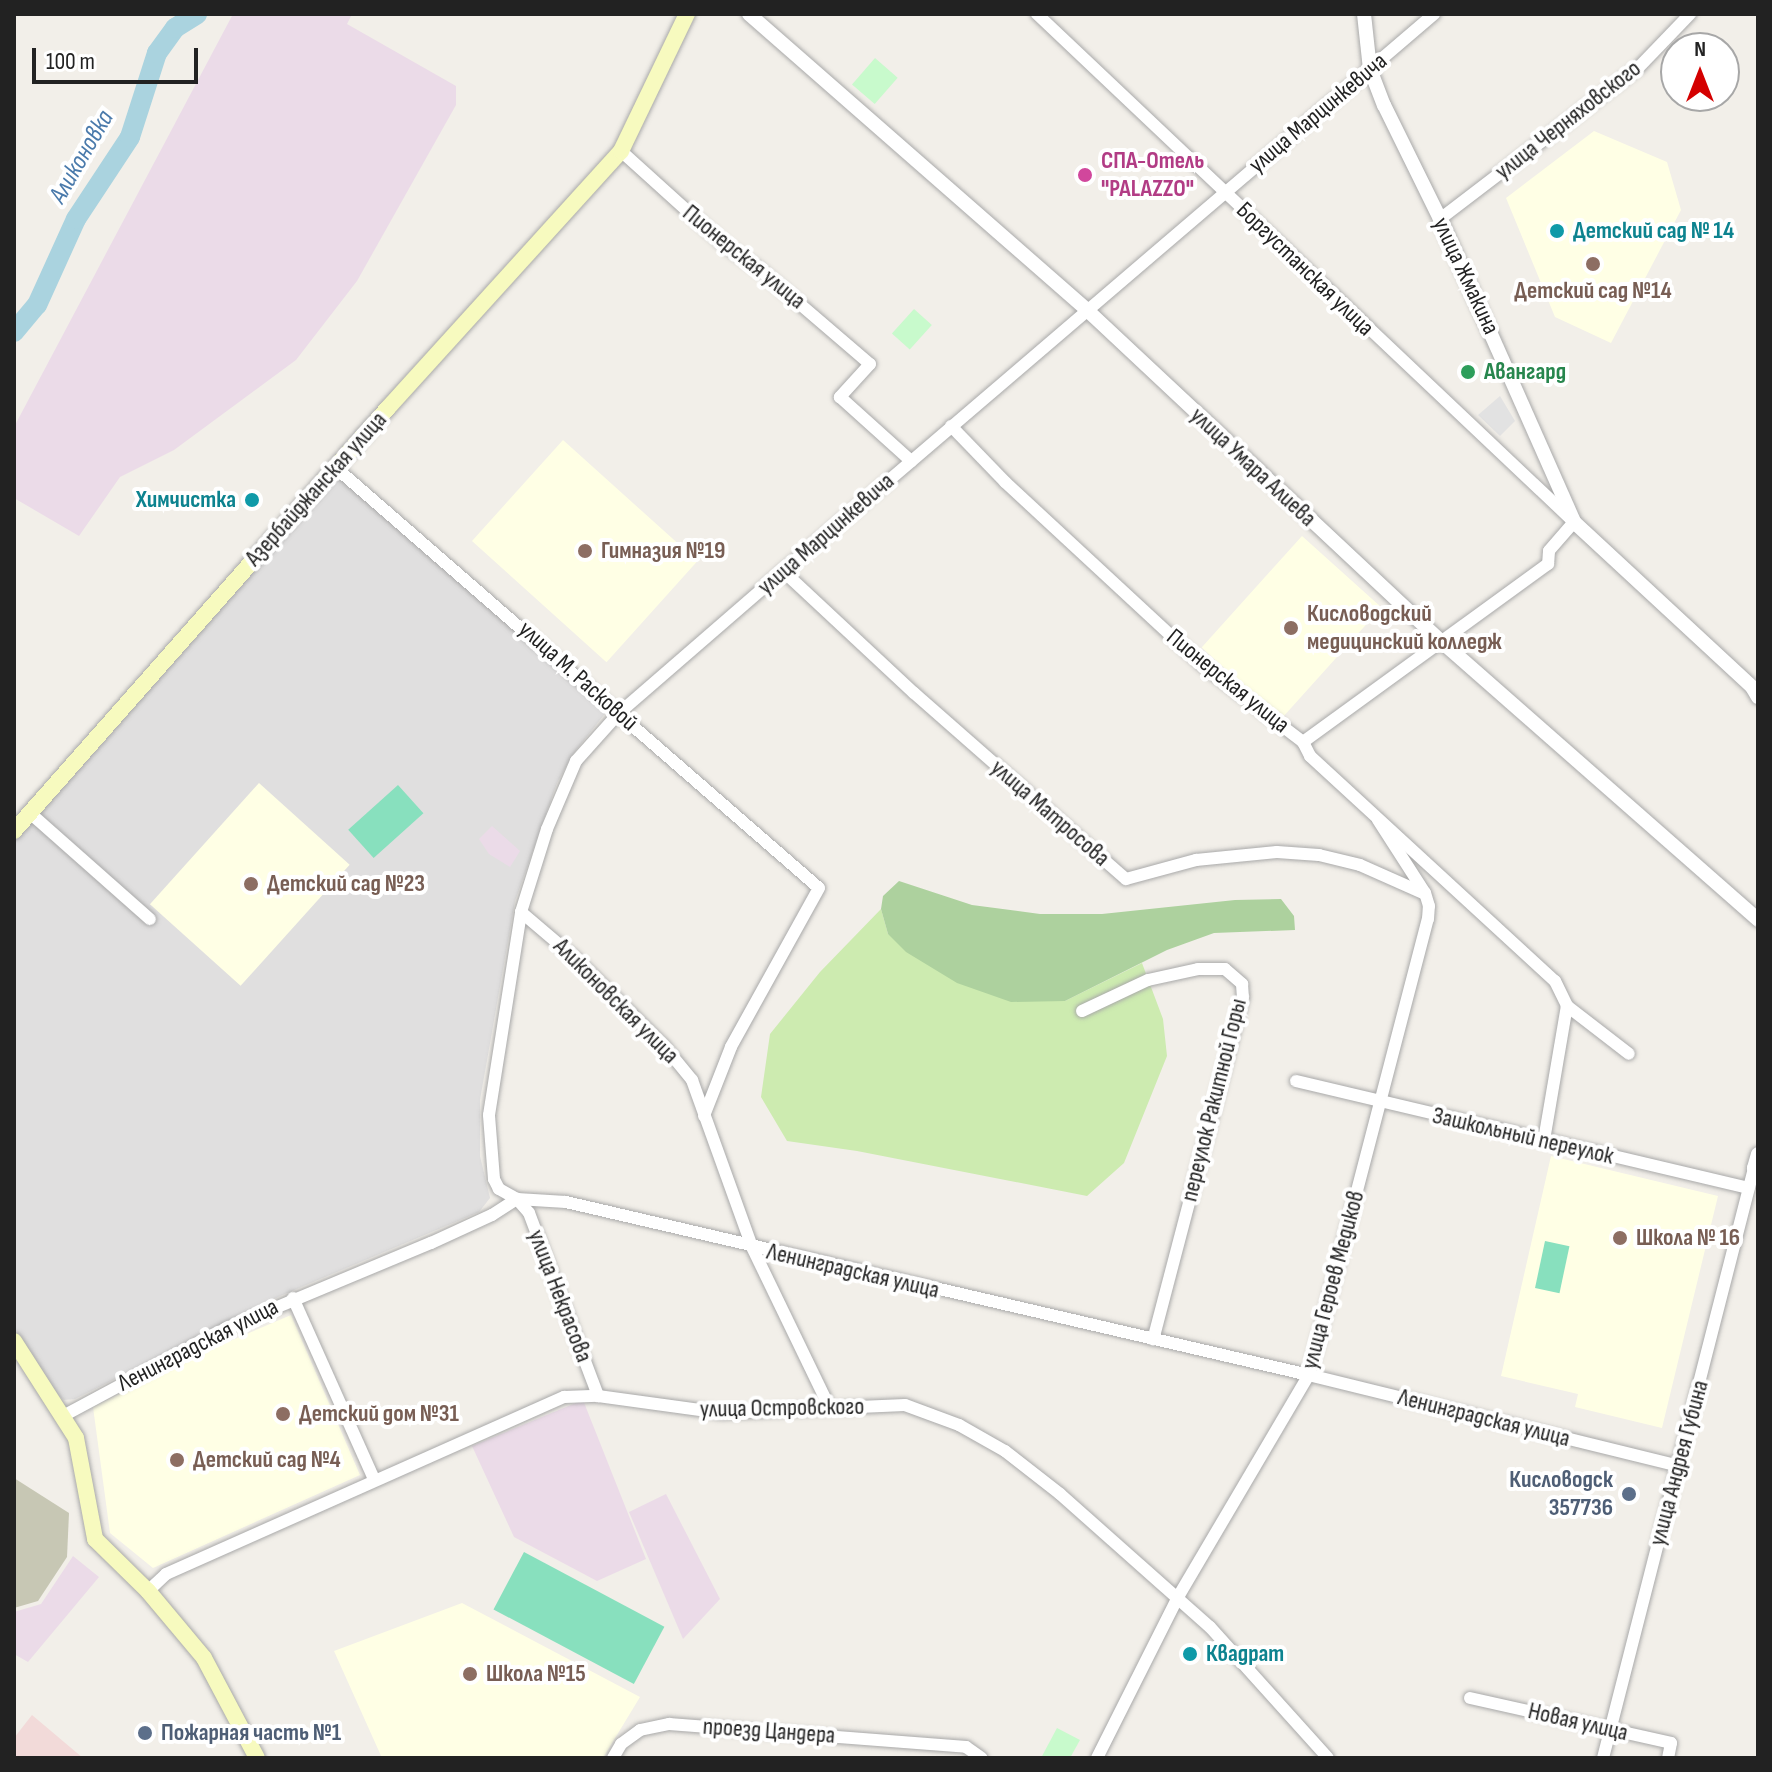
<!DOCTYPE html>
<html>
<head>
<meta charset="utf-8">
<style>
  body { margin:0 }
  #map { position:relative; width:1772px; height:1772px; overflow:hidden; background:#f2efe9; font-family:"Sofia Sans Condensed",sans-serif }
  div>[style] { position:absolute }
  [style*='--x'] { left:calc(var(--x)*1px); top:calc(var(--y)*1px); width:calc(var(--w)*1px); rotate:calc(var(--a)*1deg) }
  .residential>* { inset:0; background:#e0dfdf }
  .commercial>* { inset:0; background:#f2dad9 }
  .industrial>* { inset:0; background:#ebdbe8 }
  .education>* { inset:0; background:#ffffe5; transform-origin:0 0 }
  .construction>* { inset:0; background:#c7c7b4 }
  .grass>* { inset:0; background:#cdebb0 }
  .forest>* { inset:0; background:#add19e }
  .park>* { inset:0; background:#c8facc; transform-origin:0 0 }
  .pitch>* { inset:0; background:#88e0be; transform-origin:0 0 }
  .parking>* { inset:0; background:#e2e2e2 }
  .river>* { height:20px; margin:-10px; padding:0 10px; transform-origin:10px; border-radius:10px; background:#aad3df }
  .roads { filter:drop-shadow(0 0 2px #a9a9a9) drop-shadow(0 0 2px #a9a9a9) }
  .minor>* { height:12px; margin:-6px; padding:0 6px; transform-origin:6px; border-radius:6px; background:#fff }
  .tertiary>* { height:14px; margin:-7px; padding:0 7px; transform-origin:7px; border-radius:7px; background:#fff }
  .secondary>* { height:16px; margin:-8px; padding:0 8px; transform-origin:8px; border-radius:8px; background:#f7fabf }
  .dots>* { width:22px; height:22px; translate:-50% -50%; box-sizing:border-box; border:4px solid #fff; border-radius:50% }
  span { translate:-50% -50%; white-space:nowrap; text-align:center; line-height:1.15; -webkit-text-stroke:8px #fff; paint-order:stroke }
  .street-label { font-size:24px; color:#222 }
  .hotel-label { font-size:24px; color:#b23c85; font-weight:700 }
  .left { translate:0 -50%; text-align:left }
  .culture-label { font-size:24px; color:#0d838f; font-weight:700 }
  .right { translate:-100% -50%; text-align:right }
  .education-label { font-size:24px; color:#785e54; font-weight:700 }
  .leisure-label { font-size:24px; color:#27864d; font-weight:700 }
  .service-label { font-size:24px; color:#4e5e75; font-weight:700 }
  .water-label { font-size:26px; color:#4a7aab; font-style:italic }
  .frame { position:absolute; inset:0; border:16px solid #222; pointer-events:none }
  .north { position:absolute; left:1660px; top:32px; width:80px; height:80px; box-sizing:border-box; background:#fff; border:2px solid #a7a7a7; border-radius:50%; rotate:0deg; font-size:22px; font-weight:700; line-height:32px; text-align:center; color:#222 }
  .north::after { content:''; display:block; margin:auto; width:28px; height:36px; background:#d40000; clip-path:polygon(50% 0,100% 100%,50% 72%,0 100%) }
  .scale { position:absolute; left:32px; top:48px; width:166px; height:36px; box-sizing:border-box; border:4px solid #222; border-top:0; padding-left:10px; font-size:24px; line-height:28px; white-space:nowrap; color:#222; -webkit-text-stroke:6px #fff; paint-order:stroke }
</style>
</head>
<body>
<div id="map">
  <div class="residential">
    <div style="clip-path:polygon(335px 480px,345px 481px,607px 711px,573px 754px,557px 783px,515px 901px,480px 1100px,480px 1156px,490px 1198px,479px 1212px,280px 1296px,75px 1399px,64px 1400px,55px 1393px,14px 1327px,14px 841px)"></div>
  </div>
  <div class="commercial">
    <div style="clip-path:polygon(32px 1715px,83px 1758px,14px 1758px,14px 1738px)"></div>
  </div>
  <div class="industrial">
    <div style="clip-path:polygon(233px 14px,352px 14px,347px 24px,456px 86px,456px 105px,357px 281px,296px 360px,174px 450px,120px 477px,79px 536px,14px 498px,14px 427px)"></div>
    <div style="clip-path:polygon(492px 826px,520px 851px,510px 867px,489px 854px,479px 839px)"></div>
    <div style="clip-path:polygon(583px 1400px,646px 1559px,597px 1581px,514px 1537px,472px 1446px)"></div>
    <div style="clip-path:polygon(666px 1494px,720px 1599px,683px 1639px,629px 1512px)"></div>
    <div style="clip-path:polygon(73px 1556px,99px 1577px,28px 1662px,14px 1654px,14px 1612px,41px 1604px)"></div>
  </div>
  <div class="education">
    <div style="clip-path:polygon(1594px 131px,1667px 162px,1681px 210px,1611px 343px,1555px 317px,1506px 198px)"></div>
    <div style="left:563px;top:440px;width:181px;height:136px;rotate:42deg"></div>
    <div style="left:1302px;top:536px;width:107px;height:150px;rotate:42deg"></div>
    <div style="left:259px;top:783px;width:122px;height:163px;rotate:42deg"></div>
    <div style="clip-path:polygon(1551px 1156px,1718px 1196px,1662px 1428px,1575px 1407px,1578px 1394px,1501px 1376px)"></div>
    <div style="clip-path:polygon(291px 1315px,360px 1475px,153px 1568px,110px 1533px,93px 1407px,204px 1352px)"></div>
    <div style="clip-path:polygon(462px 1603px,640px 1697px,603px 1758px,382px 1758px,334px 1651px)"></div>
  </div>
  <div class="construction">
    <div style="clip-path:polygon(14px 1478px,69px 1513px,67px 1557px,38px 1601px,14px 1608px)"></div>
  </div>
  <div class="grass">
    <div style="clip-path:polygon(881px 909px,888px 934px,1065px 1001px,1142px 963px,1163px 1019px,1167px 1056px,1124px 1163px,1087px 1196px,857px 1151px,787px 1141px,761px 1097px,770px 1034px,820px 972px)"></div>
  </div>
  <div class="forest">
    <div style="clip-path:polygon(899px 881px,972px 905px,1040px 914px,1102px 914px,1235px 900px,1281px 899px,1294px 916px,1295px 930px,1214px 933px,1167px 950px,1065px 1001px,1011px 1002px,957px 983px,906px 952px,888px 934px,881px 909px,883px 896px)"></div>
  </div>
  <div class="park">
    <div style="left:875px;top:58px;width:30px;height:35px;rotate:41deg"></div>
    <div style="left:914px;top:309px;width:24px;height:33px;rotate:42deg"></div>
    <div style="clip-path:polygon(1057px 1728px,1080px 1740px,1070px 1758px,1041px 1758px)"></div>
  </div>
  <div class="pitch">
    <div style="left:398px;top:785px;width:38px;height:67px;rotate:48deg"></div>
    <div style="left:1545px;top:1241px;width:25px;height:48px;rotate:12deg"></div>
    <div style="left:524px;top:1552px;width:159px;height:65px;rotate:28deg"></div>
  </div>
  <div class="parking">
    <div style="clip-path:polygon(1500px 396px,1515px 421px,1500px 436px,1478px 415px)"></div>
  </div>
  <div class="river">
    <div style="--x:14;--y:332;--w:35;--a:-50"></div>
    <div style="--x:37;--y:305;--w:94;--a:-65.6"></div>
    <div style="--x:76;--y:219;--w:98;--a:-56.6"></div>
    <div style="--x:130;--y:137;--w:88;--a:-72.2"></div>
    <div style="--x:157;--y:53;--w:31;--a:-54"></div>
    <div style="--x:175;--y:28;--w:26;--a:-32"></div>
  </div>
  <div class="roads">
    <div class="minor">
      <div style="--x:1037;--y:14;--w:739;--a:43.41"></div>
      <div style="--x:1574;--y:522;--w:38;--a:131"></div>
      <div style="--x:1549;--y:551;--w:13;--a:94"></div>
      <div style="--x:1548;--y:564;--w:303;--a:144"></div>
      <div style="--x:621;--y:151;--w:142;--a:42.1"></div>
      <div style="--x:726;--y:246;--w:40;--a:34.9"></div>
      <div style="--x:759;--y:269;--w:146;--a:40.6"></div>
      <div style="--x:870;--y:364;--w:45;--a:132.3"></div>
      <div style="--x:840;--y:397;--w:96;--a:42"></div>
      <div style="--x:1440;--y:219;--w:250;--a:-37.4"></div>
      <div style="--x:1639;--y:67;--w:74;--a:-46.1"></div>
      <div style="--x:951;--y:426;--w:78;--a:46"></div>
      <div style="--x:1005;--y:482;--w:272;--a:42.8"></div>
      <div style="--x:1205;--y:667;--w:123;--a:37.4"></div>
      <div style="--x:1303;--y:742;--w:16;--a:63"></div>
      <div style="--x:1310;--y:756;--w:333;--a:42.6"></div>
      <div style="--x:1555;--y:981;--w:28;--a:64"></div>
      <div style="--x:1567;--y:1006;--w:78;--a:37.7"></div>
      <div style="--x:335;--y:467;--w:641;--a:41.02"></div>
      <div style="--x:819;--y:888;--w:182;--a:119"></div>
      <div style="--x:731;--y:1047;--w:74;--a:111.4"></div>
      <div style="--x:783;--y:571;--w:179;--a:43"></div>
      <div style="--x:914;--y:693;--w:282;--a:41.3"></div>
      <div style="--x:1126;--y:879;--w:73;--a:-15.2"></div>
      <div style="--x:1196;--y:860;--w:81;--a:-5.6"></div>
      <div style="--x:1277;--y:852;--w:42;--a:4.1"></div>
      <div style="--x:1319;--y:855;--w:42;--a:13.7"></div>
      <div style="--x:1360;--y:865;--w:69;--a:24"></div>
      <div style="--x:30;--y:813;--w:160;--a:41.5"></div>
      <div style="--x:521;--y:912;--w:71;--a:40.4"></div>
      <div style="--x:575;--y:958;--w:127;--a:44.7"></div>
      <div style="--x:665;--y:1047;--w:43;--a:50.7"></div>
      <div style="--x:692;--y:1080;--w:177;--a:70.2"></div>
      <div style="--x:752;--y:1247;--w:179;--a:64.2"></div>
      <div style="--x:1082;--y:1011;--w:73;--a:-25.2"></div>
      <div style="--x:1148;--y:980;--w:51;--a:-12.4"></div>
      <div style="--x:1198;--y:969;--w:27;--a:0"></div>
      <div style="--x:1225;--y:969;--w:23;--a:41"></div>
      <div style="--x:1242;--y:984;--w:13;--a:86"></div>
      <div style="--x:1243;--y:997;--w:354;--a:104.7"></div>
      <div style="--x:1296;--y:1081;--w:465;--a:13.3"></div>
      <div style="--x:1544;--y:1140;--w:136;--a:-80.3"></div>
      <div style="--x:517;--y:1199;--w:21;--a:-151"></div>
      <div style="--x:499;--y:1189;--w:11;--a:-117"></div>
      <div style="--x:494;--y:1179;--w:64;--a:-94.5"></div>
      <div style="--x:489;--y:1115;--w:206;--a:-81"></div>
      <div style="--x:521;--y:912;--w:87;--a:-72.6"></div>
      <div style="--x:547;--y:829;--w:74;--a:-66.9"></div>
      <div style="--x:576;--y:761;--w:64;--a:-48.1"></div>
      <div style="--x:619;--y:713;--w:217;--a:-40.9"></div>
      <div style="--x:783;--y:571;--w:857;--a:-40.55"></div>
      <div style="--x:517;--y:1199;--w:18;--a:49"></div>
      <div style="--x:529;--y:1213;--w:196;--a:69.3"></div>
      <div style="--x:293;--y:1298;--w:198;--a:65.9"></div>
      <div style="--x:63;--y:1416;--w:184;--a:-28.2"></div>
      <div style="--x:225;--y:1329;--w:223;--a:-22.7"></div>
      <div style="--x:431;--y:1243;--w:67;--a:-24.7"></div>
      <div style="--x:492;--y:1215;--w:30;--a:-33"></div>
      <div style="--x:517;--y:1199;--w:49;--a:3.5"></div>
      <div style="--x:566;--y:1202;--w:763;--a:13.11"></div>
      <div style="--x:1309;--y:1375;--w:381;--a:13.8"></div>
      <div style="--x:148;--y:1591;--w:25;--a:-43"></div>
      <div style="--x:166;--y:1574;--w:436;--a:-24"></div>
      <div style="--x:564;--y:1397;--w:34;--a:-2"></div>
      <div style="--x:598;--y:1396;--w:125;--a:7.8"></div>
      <div style="--x:722;--y:1413;--w:183;--a:-2.5"></div>
      <div style="--x:905;--y:1405;--w:58;--a:20.3"></div>
      <div style="--x:959;--y:1425;--w:53;--a:29.5"></div>
      <div style="--x:1005;--y:1451;--w:70;--a:38"></div>
      <div style="--x:1060;--y:1494;--w:200;--a:41.6"></div>
      <div style="--x:1210;--y:1627;--w:176;--a:48"></div>
      <div style="--x:1470;--y:1698;--w:206;--a:12.6"></div>
      <div style="--x:1671;--y:1743;--w:15;--a:101"></div>
      <div style="--x:613;--y:1758;--w:16;--a:-60"></div>
      <div style="--x:621;--y:1744;--w:24;--a:-36"></div>
      <div style="--x:640;--y:1730;--w:30;--a:-12"></div>
      <div style="--x:669;--y:1724;--w:298;--a:4.4"></div>
      <div style="--x:966;--y:1747;--w:19;--a:35"></div>
      <div style="--x:1097;--y:1758;--w:180;--a:-63.3"></div>
      <div style="--x:1178;--y:1597;--w:258;--a:-59.5"></div>
      <div style="--x:1309;--y:1375;--w:471;--a:-75.4"></div>
      <div style="--x:1428;--y:919;--w:13;--a:-86"></div>
      <div style="--x:1429;--y:906;--w:14;--a:-107"></div>
      <div style="--x:1425;--y:893;--w:87;--a:-122.8"></div>
      <div style="--x:1603;--y:1758;--w:609;--a:-75.64"></div>
    </div>
    <div class="tertiary">
      <div style="--x:749;--y:14;--w:449;--a:41.2"></div>
      <div style="--x:1087;--y:310;--w:486;--a:43.1"></div>
      <div style="--x:1442;--y:642;--w:421;--a:41.3"></div>
      <div style="--x:1364;--y:14;--w:55;--a:83.8"></div>
      <div style="--x:1370;--y:69;--w:39;--a:69"></div>
      <div style="--x:1384;--y:105;--w:127;--a:63.8"></div>
      <div style="--x:1440;--y:219;--w:331;--a:66.1"></div>
      <div style="--x:1574;--y:522;--w:243;--a:42.8"></div>
      <div style="--x:1752;--y:687;--w:12;--a:59"></div>
      <div style="--x:1758;--y:1154;--w:15;--a:106"></div>
      <div style="--x:1754;--y:1168;--w:4;--a:14"></div>
    </div>
    <div class="secondary">
      <div style="--x:14;--y:831;--w:563;--a:-48.53"></div>
      <div style="--x:387;--y:409;--w:348;--a:-47.8"></div>
      <div style="--x:621;--y:151;--w:152;--a:-64.3"></div>
      <div style="--x:14;--y:1341;--w:115;--a:57.4"></div>
      <div style="--x:76;--y:1438;--w:103;--a:79.3"></div>
      <div style="--x:95;--y:1539;--w:74;--a:44.5"></div>
      <div style="--x:148;--y:1591;--w:87;--a:50.1"></div>
      <div style="--x:204;--y:1658;--w:113;--a:62.1"></div>
    </div>
  </div>
  <div class="dots">
    <div style="left:1085px;top:175px;background:#d1479c"></div>
    <div style="left:1557px;top:231px;background:#0f9aa8"></div>
    <div style="left:1593px;top:264px;background:#8d6e63"></div>
    <div style="left:1468px;top:372px;background:#2e9e5b"></div>
    <div style="left:252px;top:500px;background:#0f9aa8"></div>
    <div style="left:585px;top:551px;background:#8d6e63"></div>
    <div style="left:1291px;top:628px;background:#8d6e63"></div>
    <div style="left:251px;top:884px;background:#8d6e63"></div>
    <div style="left:1620px;top:1238px;background:#8d6e63"></div>
    <div style="left:283px;top:1414px;background:#8d6e63"></div>
    <div style="left:177px;top:1460px;background:#8d6e63"></div>
    <div style="left:1629px;top:1494px;background:#5c6f8a"></div>
    <div style="left:1190px;top:1654px;background:#0f9aa8"></div>
    <div style="left:470px;top:1674px;background:#8d6e63"></div>
    <div style="left:145px;top:1733px;background:#5c6f8a"></div>
  </div>
  <div class="street-label">
    <span style="left:1318px;top:113px;rotate:-40deg">улица Марцинкевича</span>
    <span style="left:1568px;top:120px;rotate:-38deg">улица Черняховского</span>
    <span style="left:744px;top:257px;rotate:39deg">Пионерская улица</span>
    <span style="left:1305px;top:269px;rotate:44deg">Боргустанская улица</span>
    <span style="left:1466px;top:276px;rotate:65deg">улица Жмакина</span>
    <span style="left:1253px;top:467px;rotate:43deg">улица Умара Алиева</span>
    <span style="left:316px;top:489px;rotate:-48deg">Азербайджанская улица</span>
    <span style="left:826px;top:534px;rotate:-41deg">улица Марцинкевича</span>
    <span style="left:578px;top:676px;rotate:42deg">улица М. Расковой</span>
    <span style="left:1228px;top:681px;rotate:39deg">Пионерская улица</span>
    <span style="left:1050px;top:813px;rotate:41deg">улица Матросова</span>
    <span style="left:616px;top:1001px;rotate:45deg">Аликоновская улица</span>
    <span style="left:1214px;top:1100px;rotate:-76deg">переулок Ракитной Горы</span>
    <span style="left:1523px;top:1136px;rotate:13deg">Зашкольный переулок</span>
    <span style="left:853px;top:1271px;rotate:13deg">Ленинградская улица</span>
    <span style="left:1333px;top:1280px;rotate:-75deg">улица Героев Медиков</span>
    <span style="left:560px;top:1296px;rotate:69deg">улица Некрасова</span>
    <span style="left:198px;top:1345px;rotate:-27deg">Ленинградская улица</span>
    <span style="left:782px;top:1408px;rotate:-1deg">улица Островского</span>
    <span style="left:1484px;top:1418px;rotate:14deg">Ленинградская улица</span>
    <span style="left:1679px;top:1463px;rotate:-75deg">улица Андрея Губина</span>
    <span style="left:1578px;top:1722px;rotate:13deg">Новая улица</span>
    <span style="left:769px;top:1731px;rotate:4deg">проезд Цандера</span>
  </div>
  <div class="hotel-label">
    <span class="left" style="left:1101px;top:175px">СПА-Отель<br>"PALAZZO"</span>
  </div>
  <div class="culture-label">
    <span class="left" style="left:1573px;top:231px">Детский сад № 14</span>
    <span class="right" style="left:236px;top:500px">Химчистка</span>
    <span class="left" style="left:1206px;top:1654px">Квадрат</span>
  </div>
  <div class="education-label">
    <span style="left:1593px;top:291px">Детский сад №14</span>
    <span class="left" style="left:601px;top:551px">Гимназия №19</span>
    <span class="left" style="left:1307px;top:628px">Кисловодский<br>медицинский колледж</span>
    <span class="left" style="left:267px;top:884px">Детский сад №23</span>
    <span class="left" style="left:1636px;top:1238px">Школа № 16</span>
    <span class="left" style="left:299px;top:1414px">Детский дом №31</span>
    <span class="left" style="left:193px;top:1460px">Детский сад №4</span>
    <span class="left" style="left:486px;top:1674px">Школа №15</span>
  </div>
  <div class="leisure-label">
    <span class="left" style="left:1484px;top:372px">Авангард</span>
  </div>
  <div class="service-label">
    <span class="right" style="left:1613px;top:1494px">Кисловодск<br>357736</span>
    <span class="left" style="left:161px;top:1733px">Пожарная часть №1</span>
  </div>
  <div class="water-label">
    <span style="left:82px;top:157px;rotate:-60deg">Аликоновка</span>
  </div>
  <div class="frame"></div>
  <div class="north">N</div>
  <div class="scale">100 m</div>
</div>
</body>
</html>
